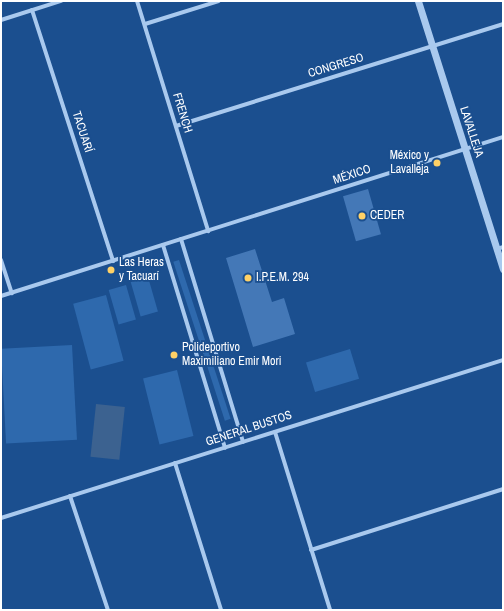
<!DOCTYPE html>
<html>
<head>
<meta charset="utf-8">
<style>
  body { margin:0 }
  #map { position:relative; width:504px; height:611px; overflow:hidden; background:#1b4f8f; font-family:"Archivo Narrow",sans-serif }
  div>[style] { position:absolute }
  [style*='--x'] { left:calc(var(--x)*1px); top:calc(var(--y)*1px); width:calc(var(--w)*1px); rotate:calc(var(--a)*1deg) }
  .green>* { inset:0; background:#2e69ad; transform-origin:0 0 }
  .water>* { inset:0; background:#3c6290; transform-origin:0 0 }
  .building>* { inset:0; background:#4478b7; transform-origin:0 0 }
  .minor>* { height:4px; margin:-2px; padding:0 2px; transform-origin:2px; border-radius:2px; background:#a9c9ee }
  .tertiary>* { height:7px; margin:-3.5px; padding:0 3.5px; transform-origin:3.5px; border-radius:3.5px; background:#a9c9ee }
  .dots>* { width:11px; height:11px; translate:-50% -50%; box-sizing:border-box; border:2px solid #1b4f8f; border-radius:50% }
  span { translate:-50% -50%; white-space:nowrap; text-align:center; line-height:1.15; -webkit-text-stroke:3.5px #1b4f8f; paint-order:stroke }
  .street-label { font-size:12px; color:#fff }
  .poi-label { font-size:12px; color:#fff }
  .right { translate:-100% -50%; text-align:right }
  .left { translate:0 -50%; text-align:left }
  .frame { position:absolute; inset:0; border:2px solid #fff; pointer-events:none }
</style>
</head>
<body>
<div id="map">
  <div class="green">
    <div style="left:179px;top:260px;width:167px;height:6px;rotate:72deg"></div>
    <div style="left:148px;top:277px;width:36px;height:18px;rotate:74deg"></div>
    <div style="left:126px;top:285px;width:36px;height:18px;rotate:74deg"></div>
    <div style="left:106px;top:295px;width:68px;height:34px;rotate:75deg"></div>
    <div style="left:72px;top:345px;width:95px;height:71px;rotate:87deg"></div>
    <div style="left:350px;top:349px;width:31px;height:46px;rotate:73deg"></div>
    <div style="left:177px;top:370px;width:68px;height:35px;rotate:76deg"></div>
  </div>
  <div class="water">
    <div style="left:96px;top:404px;width:29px;height:53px;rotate:6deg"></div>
  </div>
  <div class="building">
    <div style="left:368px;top:189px;width:47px;height:26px;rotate:74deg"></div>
    <div style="clip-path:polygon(255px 249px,272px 302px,284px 298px,295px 334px,253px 347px,226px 258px)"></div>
  </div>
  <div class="minor">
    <div style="--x:137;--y:1;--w:241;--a:72.8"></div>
    <div style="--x:32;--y:10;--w:264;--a:72.1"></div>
    <div style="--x:1;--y:20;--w:63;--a:-17.6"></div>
    <div style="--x:145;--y:24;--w:77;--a:-17.3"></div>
    <div style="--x:176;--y:126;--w:343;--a:-17.3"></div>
    <div style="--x:181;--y:239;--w:212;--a:73"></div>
    <div style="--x:163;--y:245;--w:212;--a:73"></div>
    <div style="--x:497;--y:249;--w:6;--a:-18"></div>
    <div style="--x:1;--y:260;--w:35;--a:72"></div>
    <div style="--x:1;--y:296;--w:527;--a:-17.57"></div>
    <div style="--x:275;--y:432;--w:186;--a:72.8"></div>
    <div style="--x:175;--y:463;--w:154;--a:72.6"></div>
    <div style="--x:70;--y:496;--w:120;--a:71.6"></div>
    <div style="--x:1;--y:518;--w:526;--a:-17.47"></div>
    <div style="--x:311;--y:550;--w:201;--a:-17.6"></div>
  </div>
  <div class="tertiary">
    <div style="--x:418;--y:1;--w:281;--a:72.4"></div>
  </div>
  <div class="dots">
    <div style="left:437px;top:163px;background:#ffd166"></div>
    <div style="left:362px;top:216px;background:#ffd166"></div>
    <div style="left:111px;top:270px;background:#ffd166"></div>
    <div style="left:248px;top:278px;background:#ffd166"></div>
    <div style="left:174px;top:355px;background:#ffd166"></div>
  </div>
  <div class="street-label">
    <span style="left:336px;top:66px;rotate:-17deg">CONGRESO</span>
    <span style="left:182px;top:113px;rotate:73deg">FRENCH</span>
    <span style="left:82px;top:132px;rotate:72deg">TACUARÍ</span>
    <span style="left:471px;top:132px;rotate:72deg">LAVALLEJA</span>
    <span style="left:352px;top:175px;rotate:-18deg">MÉXICO</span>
    <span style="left:249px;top:429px;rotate:-18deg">GENERAL BUSTOS</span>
  </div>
  <div class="poi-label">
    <span class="right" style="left:429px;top:163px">México y<br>Lavalleja</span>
    <span class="left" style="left:370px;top:216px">CEDER</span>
    <span class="left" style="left:119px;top:270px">Las Heras<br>y Tacuarí</span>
    <span class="left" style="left:256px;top:278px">I.P.E.M. 294</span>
    <span class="left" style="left:182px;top:355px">Polideportivo<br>Maximiliano Emir Mori</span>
  </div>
  <div class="frame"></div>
</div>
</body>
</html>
